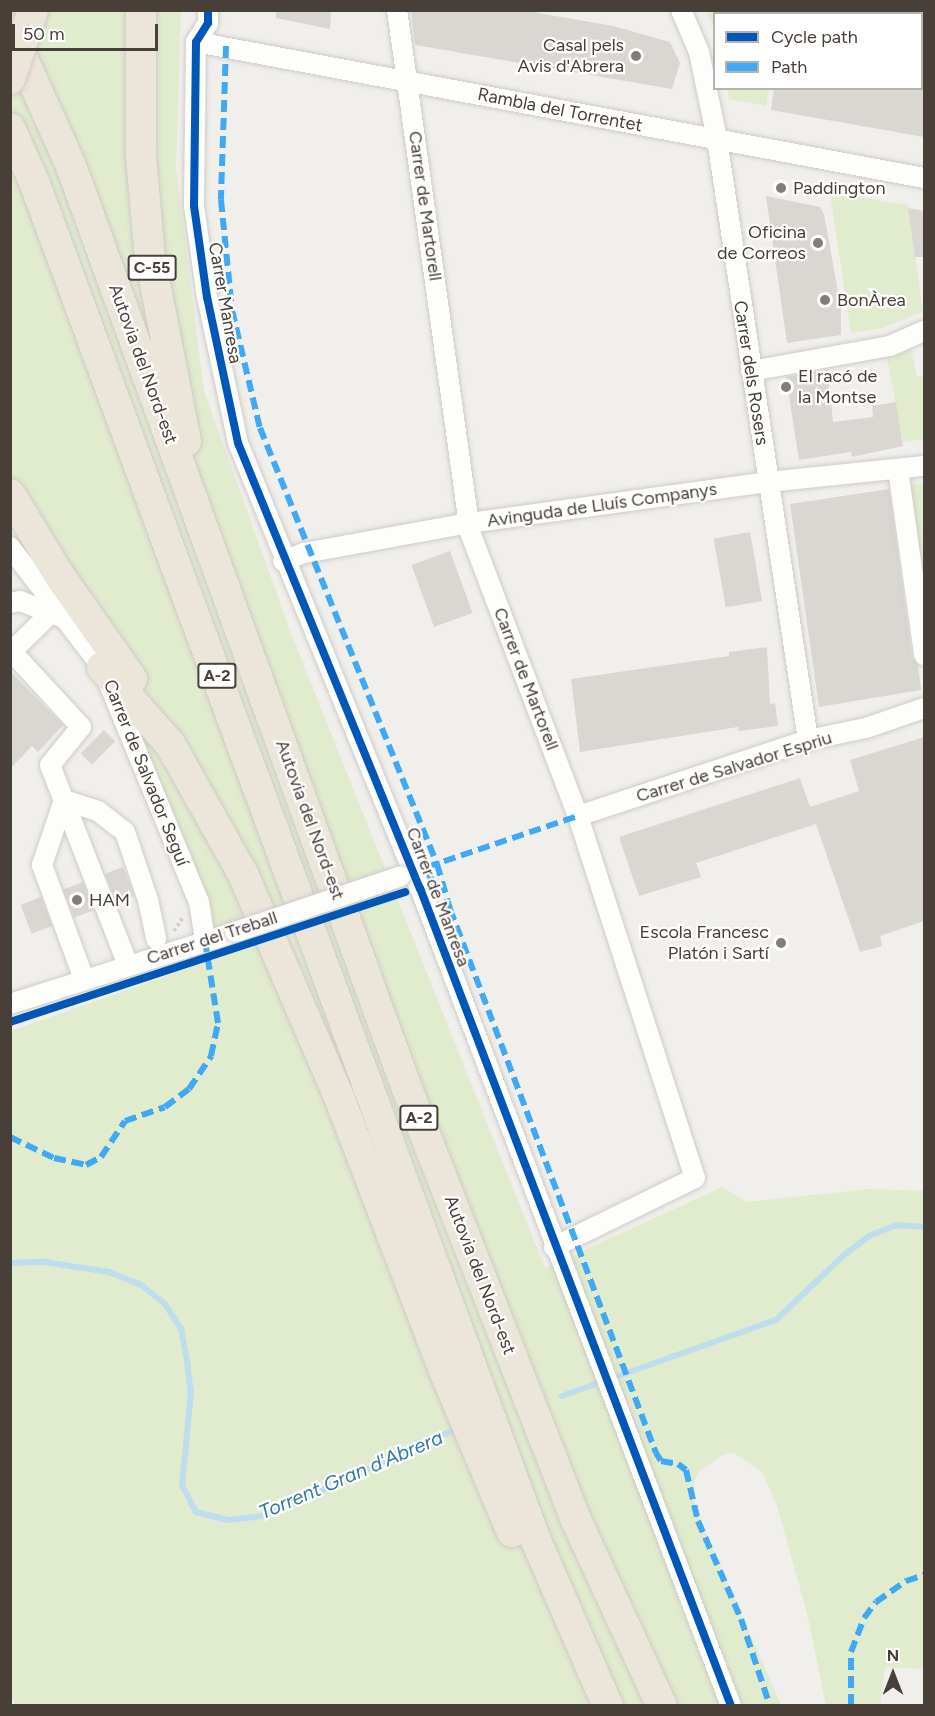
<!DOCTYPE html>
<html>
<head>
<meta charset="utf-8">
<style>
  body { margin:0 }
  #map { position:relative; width:935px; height:1716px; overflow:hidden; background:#f1efec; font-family:Figtree,sans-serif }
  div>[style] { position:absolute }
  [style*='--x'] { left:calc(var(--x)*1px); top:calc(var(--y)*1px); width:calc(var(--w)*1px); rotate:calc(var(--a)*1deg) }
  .green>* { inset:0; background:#e1ebcd }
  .stream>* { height:6px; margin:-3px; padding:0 3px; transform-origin:3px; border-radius:3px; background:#bedeee }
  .building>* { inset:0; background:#dad7d3; transform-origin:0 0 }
  .path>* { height:4px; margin-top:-2px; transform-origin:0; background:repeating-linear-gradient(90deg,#d1cfcb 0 3px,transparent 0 6px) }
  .roads { filter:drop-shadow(0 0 2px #cecbc8) drop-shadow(0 0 2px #cecbc8) }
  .minor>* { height:20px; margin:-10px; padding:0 10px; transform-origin:10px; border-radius:10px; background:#fdfdfc }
  .highway>* { height:30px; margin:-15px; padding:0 15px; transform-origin:15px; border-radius:15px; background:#ece5da }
  .bridges { filter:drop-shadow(0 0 2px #cecbc8) drop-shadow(0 0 2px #cecbc8) }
  .minor-bridge>* { height:20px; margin:-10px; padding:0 10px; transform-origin:10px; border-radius:10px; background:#fdfdfc }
  .highway-bridge>* { height:30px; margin:-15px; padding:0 15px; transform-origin:15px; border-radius:15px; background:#ece5da }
  .quiet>* { height:6px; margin-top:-3px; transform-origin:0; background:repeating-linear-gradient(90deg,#3fa9f5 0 12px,transparent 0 18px) }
  .cycleway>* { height:8px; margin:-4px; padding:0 4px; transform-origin:4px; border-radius:4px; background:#0057b8 }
  .dots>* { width:16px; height:16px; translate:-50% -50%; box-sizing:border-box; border:3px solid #fff; border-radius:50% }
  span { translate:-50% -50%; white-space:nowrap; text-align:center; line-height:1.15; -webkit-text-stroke:4.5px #fff; paint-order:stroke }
  .shield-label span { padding:2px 4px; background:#fff; border:2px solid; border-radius:4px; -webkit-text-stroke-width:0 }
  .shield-label { font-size:16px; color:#484038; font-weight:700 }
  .poi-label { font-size:18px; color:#484038 }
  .right { translate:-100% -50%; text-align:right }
  .left { translate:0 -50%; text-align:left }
  .street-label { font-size:18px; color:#484038 }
  .water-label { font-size:20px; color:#307aa2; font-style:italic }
  .frame { position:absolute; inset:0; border:12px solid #484038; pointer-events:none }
  .legend { position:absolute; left:713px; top:12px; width:210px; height:78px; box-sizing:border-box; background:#fff; border:2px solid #b6b3af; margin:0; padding:8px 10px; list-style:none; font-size:18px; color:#484038 }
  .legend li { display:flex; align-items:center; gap:12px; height:30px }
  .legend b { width:30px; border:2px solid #b6b3af }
  .north { position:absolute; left:863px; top:1644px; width:60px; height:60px; -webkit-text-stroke:4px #fff; paint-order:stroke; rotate:0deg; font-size:16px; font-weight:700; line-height:24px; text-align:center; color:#484038 }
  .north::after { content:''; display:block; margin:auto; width:21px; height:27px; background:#484038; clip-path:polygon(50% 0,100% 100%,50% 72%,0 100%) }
  .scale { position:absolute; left:12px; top:24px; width:146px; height:27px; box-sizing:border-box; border:3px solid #484038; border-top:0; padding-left:8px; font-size:18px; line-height:21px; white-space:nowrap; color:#484038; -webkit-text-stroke:4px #fff; paint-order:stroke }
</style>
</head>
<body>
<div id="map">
  <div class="green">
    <div style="clip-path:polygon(877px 10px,880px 13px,714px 14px,714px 28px,706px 11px)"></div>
    <div style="clip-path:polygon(11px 11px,181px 11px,176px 168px,204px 391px,291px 633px,545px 1268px,722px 1187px,747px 1202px,869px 1189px,924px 1191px,924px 1669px,885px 1667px,880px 1705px,826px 1705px,807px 1613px,777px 1506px,763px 1473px,734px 1453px,722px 1455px,700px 1471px,694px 1481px,695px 1507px,781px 1705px,16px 1706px,11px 1697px,11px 1031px,223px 956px,123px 698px,100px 649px,11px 526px)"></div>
    <div style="clip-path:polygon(728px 89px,769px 89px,766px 106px,729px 99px)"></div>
    <div style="clip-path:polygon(830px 193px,908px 205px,923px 312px,883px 328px,851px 333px)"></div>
    <div style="clip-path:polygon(911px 349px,917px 377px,924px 374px,924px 439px,903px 442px,887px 358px)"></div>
    <div style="clip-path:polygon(924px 483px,924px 604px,910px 485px)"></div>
  </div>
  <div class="stream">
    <div style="--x:10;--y:1263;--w:34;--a:-2"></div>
    <div style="--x:44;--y:1262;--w:66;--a:8.7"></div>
    <div style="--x:109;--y:1272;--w:35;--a:22"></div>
    <div style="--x:141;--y:1285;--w:31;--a:38"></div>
    <div style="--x:165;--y:1304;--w:30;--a:57"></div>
    <div style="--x:181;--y:1329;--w:33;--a:79"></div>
    <div style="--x:187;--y:1361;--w:31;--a:83"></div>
    <div style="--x:191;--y:1392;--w:93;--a:95.5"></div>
    <div style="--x:182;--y:1485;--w:30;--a:63"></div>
    <div style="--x:196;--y:1512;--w:34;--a:14"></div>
    <div style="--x:229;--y:1520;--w:33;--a:-7"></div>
    <div style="--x:262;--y:1516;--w:101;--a:-23.3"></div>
    <div style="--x:355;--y:1476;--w:70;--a:-28"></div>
    <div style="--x:417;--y:1443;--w:41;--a:-18.4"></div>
    <div style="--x:562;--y:1396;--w:227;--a:-19.6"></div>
    <div style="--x:776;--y:1320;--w:94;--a:-43.7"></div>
    <div style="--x:844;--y:1255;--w:31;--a:-37"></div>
    <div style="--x:869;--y:1236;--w:29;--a:-22"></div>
    <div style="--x:896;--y:1225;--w:28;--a:4"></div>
  </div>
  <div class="building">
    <div style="clip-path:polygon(276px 10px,331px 10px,330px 29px,276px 18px)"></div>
    <div style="clip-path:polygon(411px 10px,521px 10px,613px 26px,670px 42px,680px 63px,672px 89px,415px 45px)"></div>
    <div style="clip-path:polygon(774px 88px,924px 88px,924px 137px,771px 110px)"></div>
    <div style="clip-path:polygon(766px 196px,820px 207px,824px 214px,841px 308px,841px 335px,787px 343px)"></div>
    <div style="clip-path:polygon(908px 208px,924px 211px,924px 257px,915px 257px)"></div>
    <div style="clip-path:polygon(828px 369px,833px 422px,873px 417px,872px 406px,896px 402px,903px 446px,852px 457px,851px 452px,799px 460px,786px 377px)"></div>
    <div style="clip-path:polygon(889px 489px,912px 657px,918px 665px,921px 690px,819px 707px,790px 504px)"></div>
    <div style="left:750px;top:532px;width:70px;height:37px;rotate:80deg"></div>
    <div style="left:450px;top:551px;width:66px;height:41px;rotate:70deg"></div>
    <div style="clip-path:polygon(767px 647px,770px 704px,775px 703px,778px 726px,739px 731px,738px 727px,580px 752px,571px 679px,729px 656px,729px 652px)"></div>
    <div style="clip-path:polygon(10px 671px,63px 725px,38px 752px,32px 746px,10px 769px)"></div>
    <div style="left:104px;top:730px;width:16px;height:33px;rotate:45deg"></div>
    <div style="clip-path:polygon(924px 737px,924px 921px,880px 936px,882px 946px,860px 952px,816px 824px,696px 863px,701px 877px,639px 896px,619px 837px,800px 778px,810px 807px,859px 791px,850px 760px)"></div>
    <div style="left:123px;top:867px;width:31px;height:19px;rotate:69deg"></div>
    <div style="left:83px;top:882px;width:30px;height:21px;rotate:69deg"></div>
    <div style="left:41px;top:897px;width:31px;height:22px;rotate:69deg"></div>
  </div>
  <div class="path">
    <div style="--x:174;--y:931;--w:17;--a:-57"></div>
  </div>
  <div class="roads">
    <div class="minor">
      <div style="--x:208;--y:10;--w:13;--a:90"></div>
      <div style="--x:208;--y:23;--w:22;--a:122"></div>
      <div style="--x:196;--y:42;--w:164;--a:90.7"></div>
      <div style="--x:194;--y:206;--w:92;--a:81.9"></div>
      <div style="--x:207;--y:297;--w:149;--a:78"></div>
      <div style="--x:238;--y:443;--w:481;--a:67.8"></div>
      <div style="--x:420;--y:888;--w:875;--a:69.18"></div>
      <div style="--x:397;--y:10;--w:527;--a:82.04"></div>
      <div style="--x:470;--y:532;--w:304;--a:69.2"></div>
      <div style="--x:578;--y:816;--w:380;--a:72.1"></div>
      <div style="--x:695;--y:1178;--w:157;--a:153.9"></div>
      <div style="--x:681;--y:10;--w:46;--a:66.8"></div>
      <div style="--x:699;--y:52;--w:89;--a:78.3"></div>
      <div style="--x:717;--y:139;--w:608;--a:81.39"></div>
      <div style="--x:196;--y:42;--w:741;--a:10.58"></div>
      <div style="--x:751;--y:371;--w:141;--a:-10.2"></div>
      <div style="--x:890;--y:346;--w:37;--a:-24"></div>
      <div style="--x:898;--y:469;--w:188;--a:82"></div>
      <div style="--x:10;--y:547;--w:151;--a:52.5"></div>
      <div style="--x:102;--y:667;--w:254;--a:67.6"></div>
      <div style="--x:199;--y:902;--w:39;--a:81"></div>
      <div style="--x:283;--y:561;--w:22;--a:-21"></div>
      <div style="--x:304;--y:553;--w:168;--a:-10.3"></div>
      <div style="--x:469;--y:523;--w:302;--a:-7.8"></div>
      <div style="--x:768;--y:482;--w:157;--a:-5.9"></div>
      <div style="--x:10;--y:603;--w:10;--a:-11"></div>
      <div style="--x:20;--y:601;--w:44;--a:21.3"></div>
      <div style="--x:12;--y:652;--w:102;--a:47.4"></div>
      <div style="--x:81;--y:727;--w:49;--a:129.2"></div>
      <div style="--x:50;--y:765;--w:215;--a:68.7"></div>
      <div style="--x:10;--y:653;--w:57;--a:-44.3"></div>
      <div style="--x:64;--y:800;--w:69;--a:108.7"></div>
      <div style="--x:42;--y:865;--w:121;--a:69.8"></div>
      <div style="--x:64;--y:800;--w:36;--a:18"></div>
      <div style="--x:98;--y:811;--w:34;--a:38"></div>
      <div style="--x:125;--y:832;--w:72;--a:71.3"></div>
      <div style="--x:148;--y:900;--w:40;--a:78"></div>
      <div style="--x:578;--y:816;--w:242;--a:-18.3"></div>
      <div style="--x:808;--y:740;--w:59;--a:-11.7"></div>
      <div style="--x:866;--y:728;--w:61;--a:-19"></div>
      <div style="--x:10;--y:1004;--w:236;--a:-17.7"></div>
    </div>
    <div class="highway">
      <div style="--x:141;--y:10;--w:146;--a:90"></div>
      <div style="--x:141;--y:156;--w:102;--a:85"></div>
      <div style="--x:150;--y:258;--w:187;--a:78.9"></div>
      <div style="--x:10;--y:30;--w:149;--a:65.8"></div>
      <div style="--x:71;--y:166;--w:979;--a:69.99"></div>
      <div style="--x:406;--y:1086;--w:464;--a:68.6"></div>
      <div style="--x:575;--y:1518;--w:207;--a:65.2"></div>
      <div style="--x:10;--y:128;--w:61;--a:65.9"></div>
      <div style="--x:35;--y:184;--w:1441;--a:69.74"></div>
      <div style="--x:534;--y:1536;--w:185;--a:66.5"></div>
      <div style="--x:10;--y:494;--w:95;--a:58.8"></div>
      <div style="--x:59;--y:575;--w:127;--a:54.9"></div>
      <div style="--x:102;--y:667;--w:103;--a:48.6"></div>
      <div style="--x:170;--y:744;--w:149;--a:60.7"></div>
      <div style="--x:243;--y:874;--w:243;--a:66.7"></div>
      <div style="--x:339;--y:1097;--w:290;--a:69"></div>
      <div style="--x:443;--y:1368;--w:178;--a:67.2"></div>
    </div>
  </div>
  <div class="bridges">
    <div class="minor-bridge">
      <div style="--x:235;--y:932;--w:175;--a:-18.6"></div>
    </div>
    <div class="highway-bridge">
      <div style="--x:10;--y:79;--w:73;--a:-71.6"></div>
    </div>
  </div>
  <div class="quiet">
    <div style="--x:226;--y:46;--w:154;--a:91.9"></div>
    <div style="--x:221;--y:200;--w:111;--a:84.3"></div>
    <div style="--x:232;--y:310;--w:121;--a:76.7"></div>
    <div style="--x:260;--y:428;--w:471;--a:67.9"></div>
    <div style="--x:437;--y:864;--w:47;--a:73.9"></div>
    <div style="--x:450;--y:909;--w:582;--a:69.26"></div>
    <div style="--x:656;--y:1453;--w:9;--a:58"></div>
    <div style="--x:661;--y:1461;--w:17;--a:10"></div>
    <div style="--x:678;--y:1464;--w:10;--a:37"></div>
    <div style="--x:686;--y:1470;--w:52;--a:76.8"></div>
    <div style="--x:698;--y:1521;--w:107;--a:66.3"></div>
    <div style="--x:741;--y:1619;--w:92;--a:71.6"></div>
    <div style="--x:433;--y:884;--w:18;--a:-109"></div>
    <div style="--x:427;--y:867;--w:159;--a:-18.7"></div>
    <div style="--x:10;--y:1137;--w:49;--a:25.5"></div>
    <div style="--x:54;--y:1158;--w:33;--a:12"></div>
    <div style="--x:86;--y:1165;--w:17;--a:-28"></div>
    <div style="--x:101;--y:1157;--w:43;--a:-56.3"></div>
    <div style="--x:125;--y:1121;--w:42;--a:-19.3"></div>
    <div style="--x:165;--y:1107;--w:30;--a:-37"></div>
    <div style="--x:189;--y:1089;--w:40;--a:-56"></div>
    <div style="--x:211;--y:1056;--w:34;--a:-78"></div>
    <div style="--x:218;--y:1023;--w:83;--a:-99"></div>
    <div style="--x:851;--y:1706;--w:54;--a:-90"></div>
    <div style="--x:851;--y:1652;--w:36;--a:-69"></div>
    <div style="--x:864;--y:1618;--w:20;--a:-53"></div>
    <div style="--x:876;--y:1602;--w:37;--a:-35"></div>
    <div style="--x:906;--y:1581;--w:19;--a:-18"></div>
  </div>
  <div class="cycleway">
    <div style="--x:208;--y:10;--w:13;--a:90"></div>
    <div style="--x:208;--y:23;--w:22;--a:122"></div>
    <div style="--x:196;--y:42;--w:164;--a:90.7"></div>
    <div style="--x:194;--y:206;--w:92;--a:81.9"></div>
    <div style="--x:207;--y:297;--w:149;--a:78"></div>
    <div style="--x:238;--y:443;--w:481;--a:67.8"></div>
    <div style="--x:420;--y:888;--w:875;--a:69.18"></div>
    <div style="--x:10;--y:1022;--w:416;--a:-18.2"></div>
  </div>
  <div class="dots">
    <div style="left:636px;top:56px;background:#837d77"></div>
    <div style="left:781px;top:188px;background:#837d77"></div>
    <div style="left:818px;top:243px;background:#837d77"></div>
    <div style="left:825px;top:300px;background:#837d77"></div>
    <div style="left:786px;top:387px;background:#837d77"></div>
    <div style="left:77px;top:900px;background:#837d77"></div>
    <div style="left:781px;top:943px;background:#837d77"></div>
  </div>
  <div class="shield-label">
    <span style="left:152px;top:268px">C-55</span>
    <span style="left:217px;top:676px">A-2</span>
    <span style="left:419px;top:1118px">A-2</span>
  </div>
  <div class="poi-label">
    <span class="right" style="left:624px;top:56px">Casal pels<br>Avis d'Abrera</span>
    <span class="left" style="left:793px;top:188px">Paddington</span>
    <span class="right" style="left:806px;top:243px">Oficina<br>de Correos</span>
    <span class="left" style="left:837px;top:300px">BonÀrea</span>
    <span class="left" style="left:798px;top:387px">El racó de<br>la Montse</span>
    <span class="left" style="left:89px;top:900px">HAM</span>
    <span class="right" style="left:769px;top:943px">Escola Francesc<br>Platón i Sartí</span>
  </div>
  <div class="street-label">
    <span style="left:560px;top:110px;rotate:11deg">Rambla del Torrentet</span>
    <span style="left:425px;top:206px;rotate:82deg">Carrer de Martorell</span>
    <span style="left:225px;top:303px;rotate:80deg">Carrer Manresa</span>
    <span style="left:143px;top:364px;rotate:70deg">Autovia del Nord-est</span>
    <span style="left:751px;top:373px;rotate:81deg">Carrer dels Rosers</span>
    <span style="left:602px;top:505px;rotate:-8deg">Avinguda de Lluís Companys</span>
    <span style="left:526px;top:679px;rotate:69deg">Carrer de Martorell</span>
    <span style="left:734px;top:767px;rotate:-17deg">Carrer de Salvador Espriu</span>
    <span style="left:146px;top:773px;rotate:68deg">Carrer de Salvador Seguí</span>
    <span style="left:310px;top:820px;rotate:70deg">Autovia del Nord-est</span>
    <span style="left:438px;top:897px;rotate:69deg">Carrer de Manresa</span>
    <span style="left:212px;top:938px;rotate:-18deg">Carrer del Treball</span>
    <span style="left:480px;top:1275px;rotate:69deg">Autovia del Nord-est</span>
  </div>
  <div class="water-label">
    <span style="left:351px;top:1475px;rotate:-23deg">Torrent Gran d'Abrera</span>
  </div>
  <div class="frame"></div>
  <ul class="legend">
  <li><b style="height:8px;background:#0057b8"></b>Cycle path</li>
  <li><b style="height:8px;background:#3fa9f5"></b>Path</li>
  </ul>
  <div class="north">N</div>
  <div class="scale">50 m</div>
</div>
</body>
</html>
